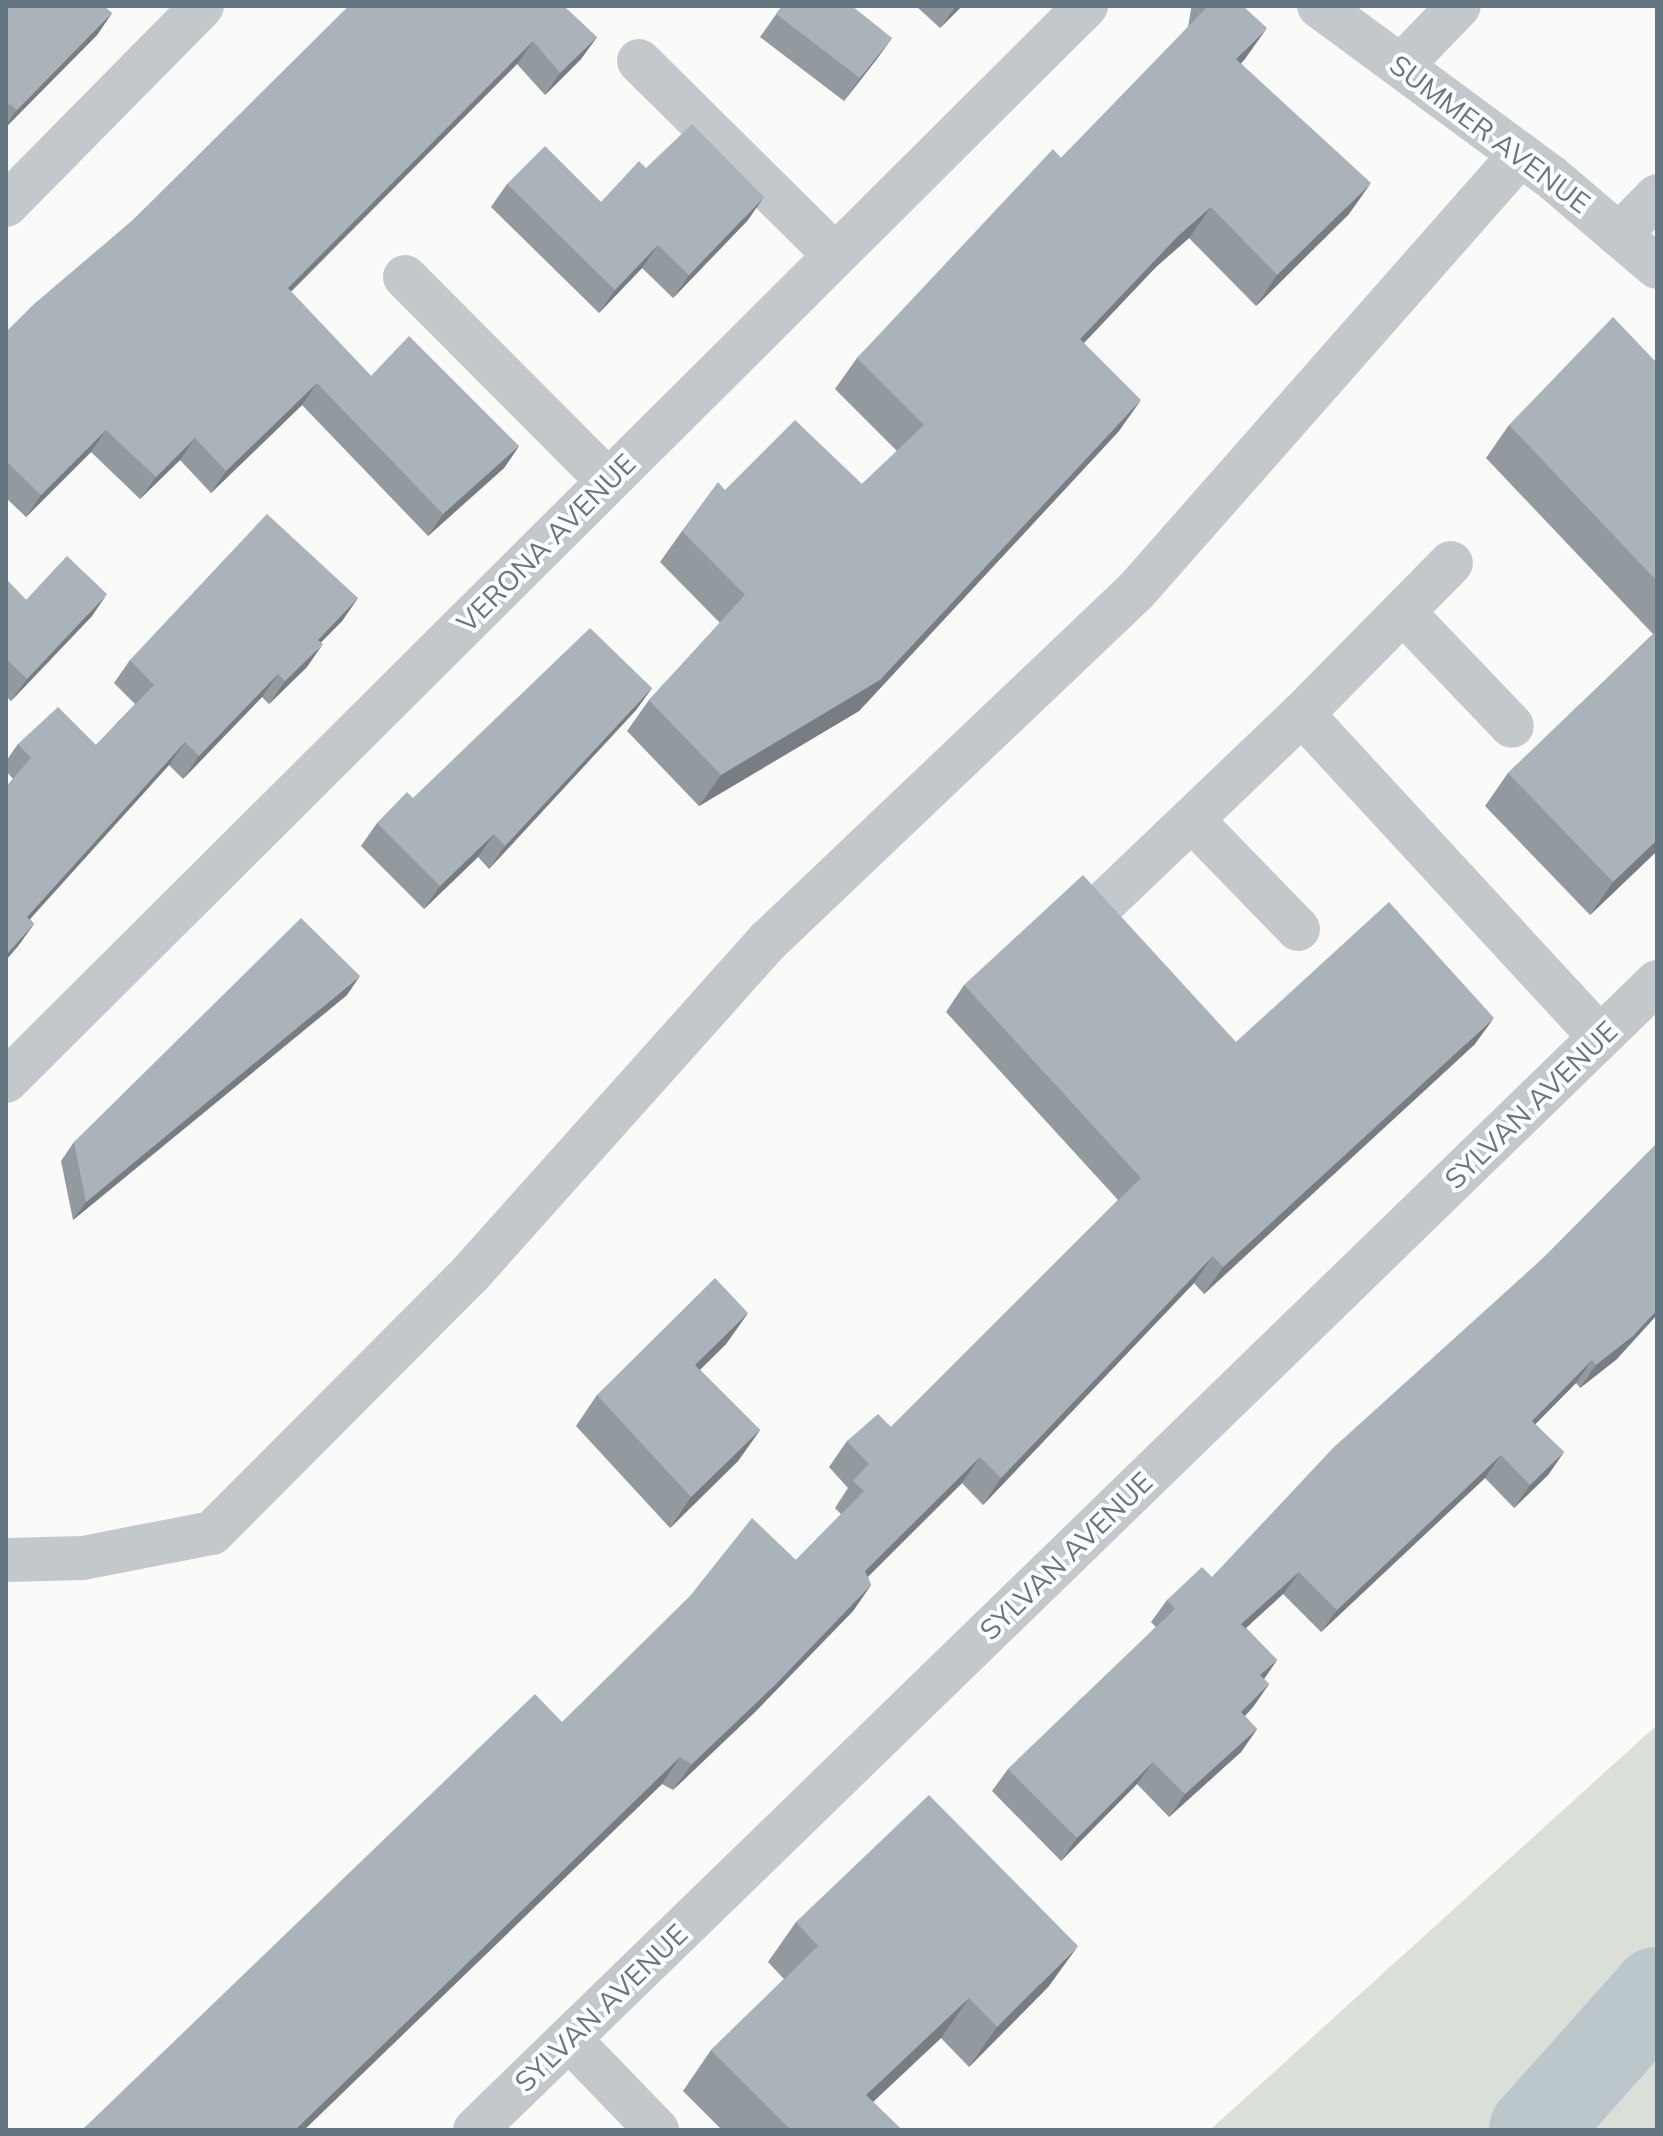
<!DOCTYPE html>
<html>
<head>
<meta charset="utf-8">
<style>
  body { margin:0 }
  #map { position:relative; width:1663px; height:2136px; overflow:hidden; background:#fafaf8; font-family:Mulish,sans-serif }
  div>[style] { position:absolute }
  [style*='--x'] { left:calc(var(--x)*1px); top:calc(var(--y)*1px); width:calc(var(--w)*1px); rotate:calc(var(--a)*1deg) }
  .green>* { inset:0; background:#dadfd7 }
  .river>* { height:90px; margin:-45px; padding:0 45px; transform-origin:45px; border-radius:45px; background:#bbc7cb }
  .minor>* { height:44px; margin:-22px; padding:0 22px; transform-origin:22px; border-radius:22px; background:#c3c8cc }
  .wall>* { inset:0; background:#929a9f }
  .shaded-wall>* { inset:0; background:#777d82 }
  .building>* { inset:0; background:#aab3b9 }
  span { translate:-50% -50%; white-space:nowrap; text-align:center; line-height:1.15; -webkit-text-stroke:8px #fff; paint-order:stroke }
  .street-label { font-size:28px; color:#657683 }
  .frame { position:absolute; inset:0; border:8px solid #657683; pointer-events:none }
</style>
</head>
<body>
<div id="map">
  <div class="green">
    <div style="clip-path:polygon(1657px 1725px,1657px 2130px,1210px 2130px)"></div>
  </div>
  <div class="river">
    <div style="--x:1534;--y:2130;--w:185;--a:-48.3"></div>
  </div>
  <div class="minor">
    <div style="--x:1319;--y:6;--w:287;--a:36.4"></div>
    <div style="--x:1550;--y:176;--w:140;--a:40.4"></div>
    <div style="--x:639;--y:61;--w:276;--a:44.7"></div>
    <div style="--x:1401;--y:66;--w:83;--a:-46"></div>
    <div style="--x:6;--y:205;--w:279;--a:-45.4"></div>
    <div style="--x:1619;--y:235;--w:54;--a:-45.7"></div>
    <div style="--x:405;--y:277;--w:288;--a:45.1"></div>
    <div style="--x:1404;--y:613;--w:156;--a:46.3"></div>
    <div style="--x:1302;--y:714;--w:212;--a:-45.4"></div>
    <div style="--x:1192;--y:820;--w:152;--a:45.8"></div>
    <div style="--x:1103;--y:904;--w:275;--a:-43.7"></div>
    <div style="--x:1302;--y:714;--w:439;--a:47.3"></div>
    <div style="--x:6;--y:1081;--w:1524;--a:-44.87"></div>
    <div style="--x:6;--y:1560;--w:77;--a:-1.5"></div>
    <div style="--x:83;--y:1558;--w:131;--a:-11"></div>
    <div style="--x:212;--y:1533;--w:367;--a:-45.1"></div>
    <div style="--x:471;--y:1273;--w:447;--a:-48.2"></div>
    <div style="--x:769;--y:940;--w:506;--a:-43.56"></div>
    <div style="--x:1136;--y:591;--w:582;--a:-48.62"></div>
    <div style="--x:569;--y:2039;--w:127;--a:46"></div>
    <div style="--x:475;--y:2130;--w:1648;--a:-44.16"></div>
  </div>
  <div class="wall">
    <div style="clip-path:polygon(6px 6px,112px 13px,97px 35px,6px 127px)"></div>
    <div style="clip-path:polygon(349px 6px,597px 37px,581px 59px,545px 95px,517px 64px,291px 292px,371px 376px,519px 446px,504px 468px,428px 536px,302px 405px,211px 493px,180px 460px,140px 499px,91px 452px,26px 517px,6px 498px,6px 332px,133px 220px)"></div>
    <div style="clip-path:polygon(782px 6px,892px 38px,876px 60px,844px 101px,760px 37px)"></div>
    <div style="clip-path:polygon(916px 6px,962px 6px,940px 28px)"></div>
    <div style="clip-path:polygon(1193px 6px,1243px 6px,1245px 59px,1241px 63px,1349px 214px,1256px 306px,1189px 238px,1156px 267px,1084px 343px,1119px 431px,859px 711px,699px 806px,627px 731px,649px 700px,720px 623px,660px 562px,682px 531px,725px 490px,862px 484px,897px 451px,835px 389px,857px 358px,1061px 158px,1188px 28px,1191px 9px)"></div>
    <div style="clip-path:polygon(646px 168px,748px 220px,673px 298px,642px 268px,599px 313px,491px 207px,507px 184px,601px 202px)"></div>
    <div style="clip-path:polygon(1657px 363px,1657px 851px,1590px 915px,1485px 806px,1508px 773px,1653px 634px,1486px 458px,1509px 425px)"></div>
    <div style="clip-path:polygon(6px 579px,26px 600px,92px 616px,11px 701px,6px 696px)"></div>
    <div style="clip-path:polygon(358px 598px,342px 621px,321px 642px,307px 667px,269px 704px,262px 697px,183px 779px,169px 765px,30px 919px,34px 924px,18px 946px,6px 960px,6px 787px,13px 779px,6px 771px,6px 761px,18px 744px,96px 745px,135px 704px,114px 683px,130px 660px)"></div>
    <div style="clip-path:polygon(652px 688px,636px 710px,489px 869px,478px 857px,424px 909px,361px 846px,377px 823px,413px 798px)"></div>
    <div style="clip-path:polygon(964px 985px,1236px 1042px,1475px 1044px,1204px 1294px,1194px 1283px,983px 1505px,962px 1483px,868px 1577px,871px 1585px,853px 1611px,756px 1711px,673px 1790px,662px 1784px,304px 2130px,82px 2130px,562px 1722px,796px 1560px,841px 1514px,835px 1508px,848px 1488px,829px 1467px,847px 1441px,891px 1427px,1118px 1200px,946px 1012px)"></div>
    <div style="clip-path:polygon(347px 995px,73px 1220px,61px 1161px,74px 1142px)"></div>
    <div style="clip-path:polygon(1542px 1259px,1617px 1359px,1580px 1388px,1576px 1383px,1535px 1424px,1564px 1452px,1548px 1475px,1514px 1508px,1485px 1478px,1321px 1632px,1283px 1594px,1246px 1628px,1277px 1660px,1264px 1679px,1269px 1684px,1253px 1707px,1245px 1716px,1257px 1729px,1241px 1752px,1169px 1817px,1137px 1784px,1061px 1861px,992px 1791px,1008px 1769px,1156px 1627px,1151px 1622px,1167px 1600px,1212px 1577px)"></div>
    <div style="clip-path:polygon(748px 1313px,726px 1344px,700px 1370px,760px 1430px,738px 1461px,670px 1528px,576px 1426px,597px 1395px)"></div>
    <div style="clip-path:polygon(796px 1922px,1049px 1986px,969px 2067px,941px 2038px,873px 2102px,902px 2130px,722px 2130px,683px 2091px,711px 2050px,784px 1979px,768px 1962px)"></div>
  </div>
  <div class="shaded-wall">
    <div style="clip-path:polygon(956px 6px,962px 6px,940px 28px)"></div>
    <div style="clip-path:polygon(112px 13px,97px 35px,6px 127px,6px 125px,17px 110px)"></div>
    <div style="clip-path:polygon(1267px 28px,1245px 59px,1214px 90px,1236px 59px)"></div>
    <div style="clip-path:polygon(597px 37px,581px 59px,545px 95px,560px 73px)"></div>
    <div style="clip-path:polygon(892px 38px,876px 60px,844px 101px,860px 78px)"></div>
    <div style="clip-path:polygon(533px 41px,517px 64px,272px 310px,288px 288px)"></div>
    <div style="clip-path:polygon(1371px 183px,1349px 214px,1256px 306px,1277px 275px)"></div>
    <div style="clip-path:polygon(764px 197px,748px 220px,673px 298px,689px 275px)"></div>
    <div style="clip-path:polygon(1211px 207px,1189px 238px,1156px 267px,1058px 370px,1080px 339px,1178px 236px)"></div>
    <div style="clip-path:polygon(658px 245px,642px 268px,599px 313px,615px 290px)"></div>
    <div style="clip-path:polygon(317px 383px,302px 405px,211px 493px,226px 471px)"></div>
    <div style="clip-path:polygon(1141px 400px,1119px 431px,859px 711px,699px 806px,721px 775px)"></div>
    <div style="clip-path:polygon(106px 430px,91px 452px,26px 517px,41px 495px)"></div>
    <div style="clip-path:polygon(195px 438px,180px 460px,140px 499px,156px 477px)"></div>
    <div style="clip-path:polygon(519px 446px,504px 468px,428px 536px,443px 514px)"></div>
    <div style="clip-path:polygon(107px 594px,92px 616px,11px 701px,27px 679px)"></div>
    <div style="clip-path:polygon(358px 598px,342px 621px,302px 662px,318px 640px)"></div>
    <div style="clip-path:polygon(323px 644px,307px 667px,269px 704px,285px 681px)"></div>
    <div style="clip-path:polygon(278px 674px,262px 697px,183px 779px,199px 756px)"></div>
    <div style="clip-path:polygon(652px 688px,636px 710px,489px 869px,505px 846px)"></div>
    <div style="clip-path:polygon(185px 742px,169px 765px,11px 940px,27px 917px)"></div>
    <div style="clip-path:polygon(494px 834px,478px 857px,424px 909px,440px 886px)"></div>
    <div style="clip-path:polygon(1657px 840px,1657px 851px,1590px 915px,1613px 882px)"></div>
    <div style="clip-path:polygon(34px 924px,18px 946px,6px 960px,6px 955px)"></div>
    <div style="clip-path:polygon(360px 976px,347px 995px,73px 1220px,86px 1202px)"></div>
    <div style="clip-path:polygon(1494px 1018px,1475px 1044px,1204px 1294px,1223px 1267px)"></div>
    <div style="clip-path:polygon(1213px 1256px,1194px 1283px,983px 1505px,1001px 1478px)"></div>
    <div style="clip-path:polygon(1657px 1310px,1657px 1315px,1617px 1359px,1580px 1388px,1596px 1365px)"></div>
    <div style="clip-path:polygon(748px 1313px,726px 1344px,673px 1396px,695px 1365px)"></div>
    <div style="clip-path:polygon(1592px 1360px,1576px 1383px,1516px 1444px,1532px 1421px)"></div>
    <div style="clip-path:polygon(760px 1430px,738px 1461px,670px 1528px,691px 1497px)"></div>
    <div style="clip-path:polygon(1564px 1452px,1548px 1475px,1514px 1508px,1530px 1485px)"></div>
    <div style="clip-path:polygon(1501px 1455px,1485px 1478px,1321px 1632px,1337px 1610px)"></div>
    <div style="clip-path:polygon(980px 1457px,962px 1483px,846px 1598px,865px 1571px)"></div>
    <div style="clip-path:polygon(1299px 1572px,1283px 1594px,1225px 1647px,1241px 1624px)"></div>
    <div style="clip-path:polygon(871px 1585px,853px 1611px,756px 1711px,673px 1790px,692px 1764px)"></div>
    <div style="clip-path:polygon(1277px 1660px,1261px 1683px,1260px 1675px)"></div>
    <div style="clip-path:polygon(1269px 1684px,1253px 1707px,1226px 1735px,1241px 1712px)"></div>
    <div style="clip-path:polygon(1257px 1729px,1241px 1752px,1169px 1817px,1185px 1794px)"></div>
    <div style="clip-path:polygon(680px 1757px,662px 1784px,304px 2130px,295px 2130px)"></div>
    <div style="clip-path:polygon(1153px 1762px,1137px 1784px,1061px 1861px,1077px 1838px)"></div>
    <div style="clip-path:polygon(1078px 1946px,1049px 1986px,969px 2067px,997px 2027px)"></div>
    <div style="clip-path:polygon(969px 1998px,941px 2038px,843px 2130px,866px 2095px)"></div>
  </div>
  <div class="building">
    <div style="clip-path:polygon(6px 6px,104px 6px,112px 13px,17px 110px,10px 104px,6px 108px)"></div>
    <div style="clip-path:polygon(349px 6px,564px 6px,597px 37px,560px 73px,533px 41px,288px 288px,371px 376px,409px 336px,519px 446px,443px 514px,317px 383px,226px 471px,195px 438px,156px 477px,106px 430px,41px 495px,6px 461px,6px 332px,34px 304px,133px 220px)"></div>
    <div style="clip-path:polygon(782px 6px,852px 6px,892px 38px,860px 78px,776px 14px)"></div>
    <div style="clip-path:polygon(1208px 6px,1243px 6px,1267px 28px,1236px 59px,1371px 183px,1277px 275px,1211px 207px,1178px 236px,1080px 339px,1141px 400px,880px 680px,721px 775px,649px 700px,745px 595px,682px 531px,718px 482px,725px 490px,795px 420px,862px 484px,924px 425px,857px 358px,1053px 149px,1061px 158px)"></div>
    <div style="clip-path:polygon(692px 124px,764px 197px,689px 275px,658px 245px,615px 290px,507px 184px,545px 146px,601px 202px,639px 161px,646px 168px)"></div>
    <div style="clip-path:polygon(1613px 317px,1657px 363px,1657px 581px,1509px 425px)"></div>
    <div style="clip-path:polygon(267px 514px,358px 598px,318px 640px,323px 644px,285px 681px,278px 674px,199px 756px,185px 742px,27px 917px,34px 924px,6px 955px,6px 787px,31px 758px,18px 744px,58px 707px,96px 745px,154px 685px,130px 660px)"></div>
    <div style="clip-path:polygon(67px 556px,107px 594px,27px 679px,6px 659px,6px 579px,26px 600px)"></div>
    <div style="clip-path:polygon(590px 628px,652px 688px,505px 846px,494px 834px,440px 886px,377px 823px,407px 792px,413px 798px)"></div>
    <div style="clip-path:polygon(1657px 631px,1657px 840px,1613px 882px,1508px 773px)"></div>
    <div style="clip-path:polygon(1083px 875px,1236px 1042px,1389px 902px,1494px 1018px,1223px 1267px,1213px 1256px,1001px 1478px,980px 1457px,865px 1571px,871px 1585px,775px 1685px,692px 1764px,680px 1757px,295px 2130px,82px 2130px,535px 1694px,562px 1722px,690px 1596px,752px 1518px,796px 1560px,864px 1491px,853px 1481px,869px 1464px,847px 1441px,878px 1414px,891px 1427px,1141px 1178px,964px 985px)"></div>
    <div style="clip-path:polygon(301px 918px,360px 976px,86px 1202px,74px 1142px)"></div>
    <div style="clip-path:polygon(1657px 1143px,1657px 1310px,1633px 1336px,1596px 1365px,1592px 1360px,1532px 1421px,1564px 1452px,1530px 1485px,1501px 1455px,1337px 1610px,1299px 1572px,1241px 1624px,1277px 1660px,1260px 1675px,1269px 1684px,1241px 1712px,1257px 1729px,1185px 1794px,1153px 1762px,1077px 1838px,1008px 1769px,1175px 1609px,1167px 1600px,1202px 1567px,1212px 1577px,1333px 1448px,1542px 1259px)"></div>
    <div style="clip-path:polygon(715px 1278px,748px 1313px,695px 1365px,760px 1430px,691px 1497px,597px 1395px)"></div>
    <div style="clip-path:polygon(929px 1795px,1078px 1946px,997px 2027px,969px 1998px,866px 2095px,902px 2130px,791px 2130px,711px 2050px,818px 1946px,796px 1922px)"></div>
  </div>
  <div class="street-label">
    <span style="left:1490px;top:134px;rotate:37deg">SUMMER AVENUE</span>
    <span style="left:546px;top:543px;rotate:-45deg">VERONA AVENUE</span>
    <span style="left:1531px;top:1105px;rotate:-44deg">SYLVAN AVENUE</span>
    <span style="left:1066px;top:1556px;rotate:-44deg">SYLVAN AVENUE</span>
    <span style="left:601px;top:2008px;rotate:-44deg">SYLVAN AVENUE</span>
  </div>
  <div class="frame"></div>
</div>
</body>
</html>
